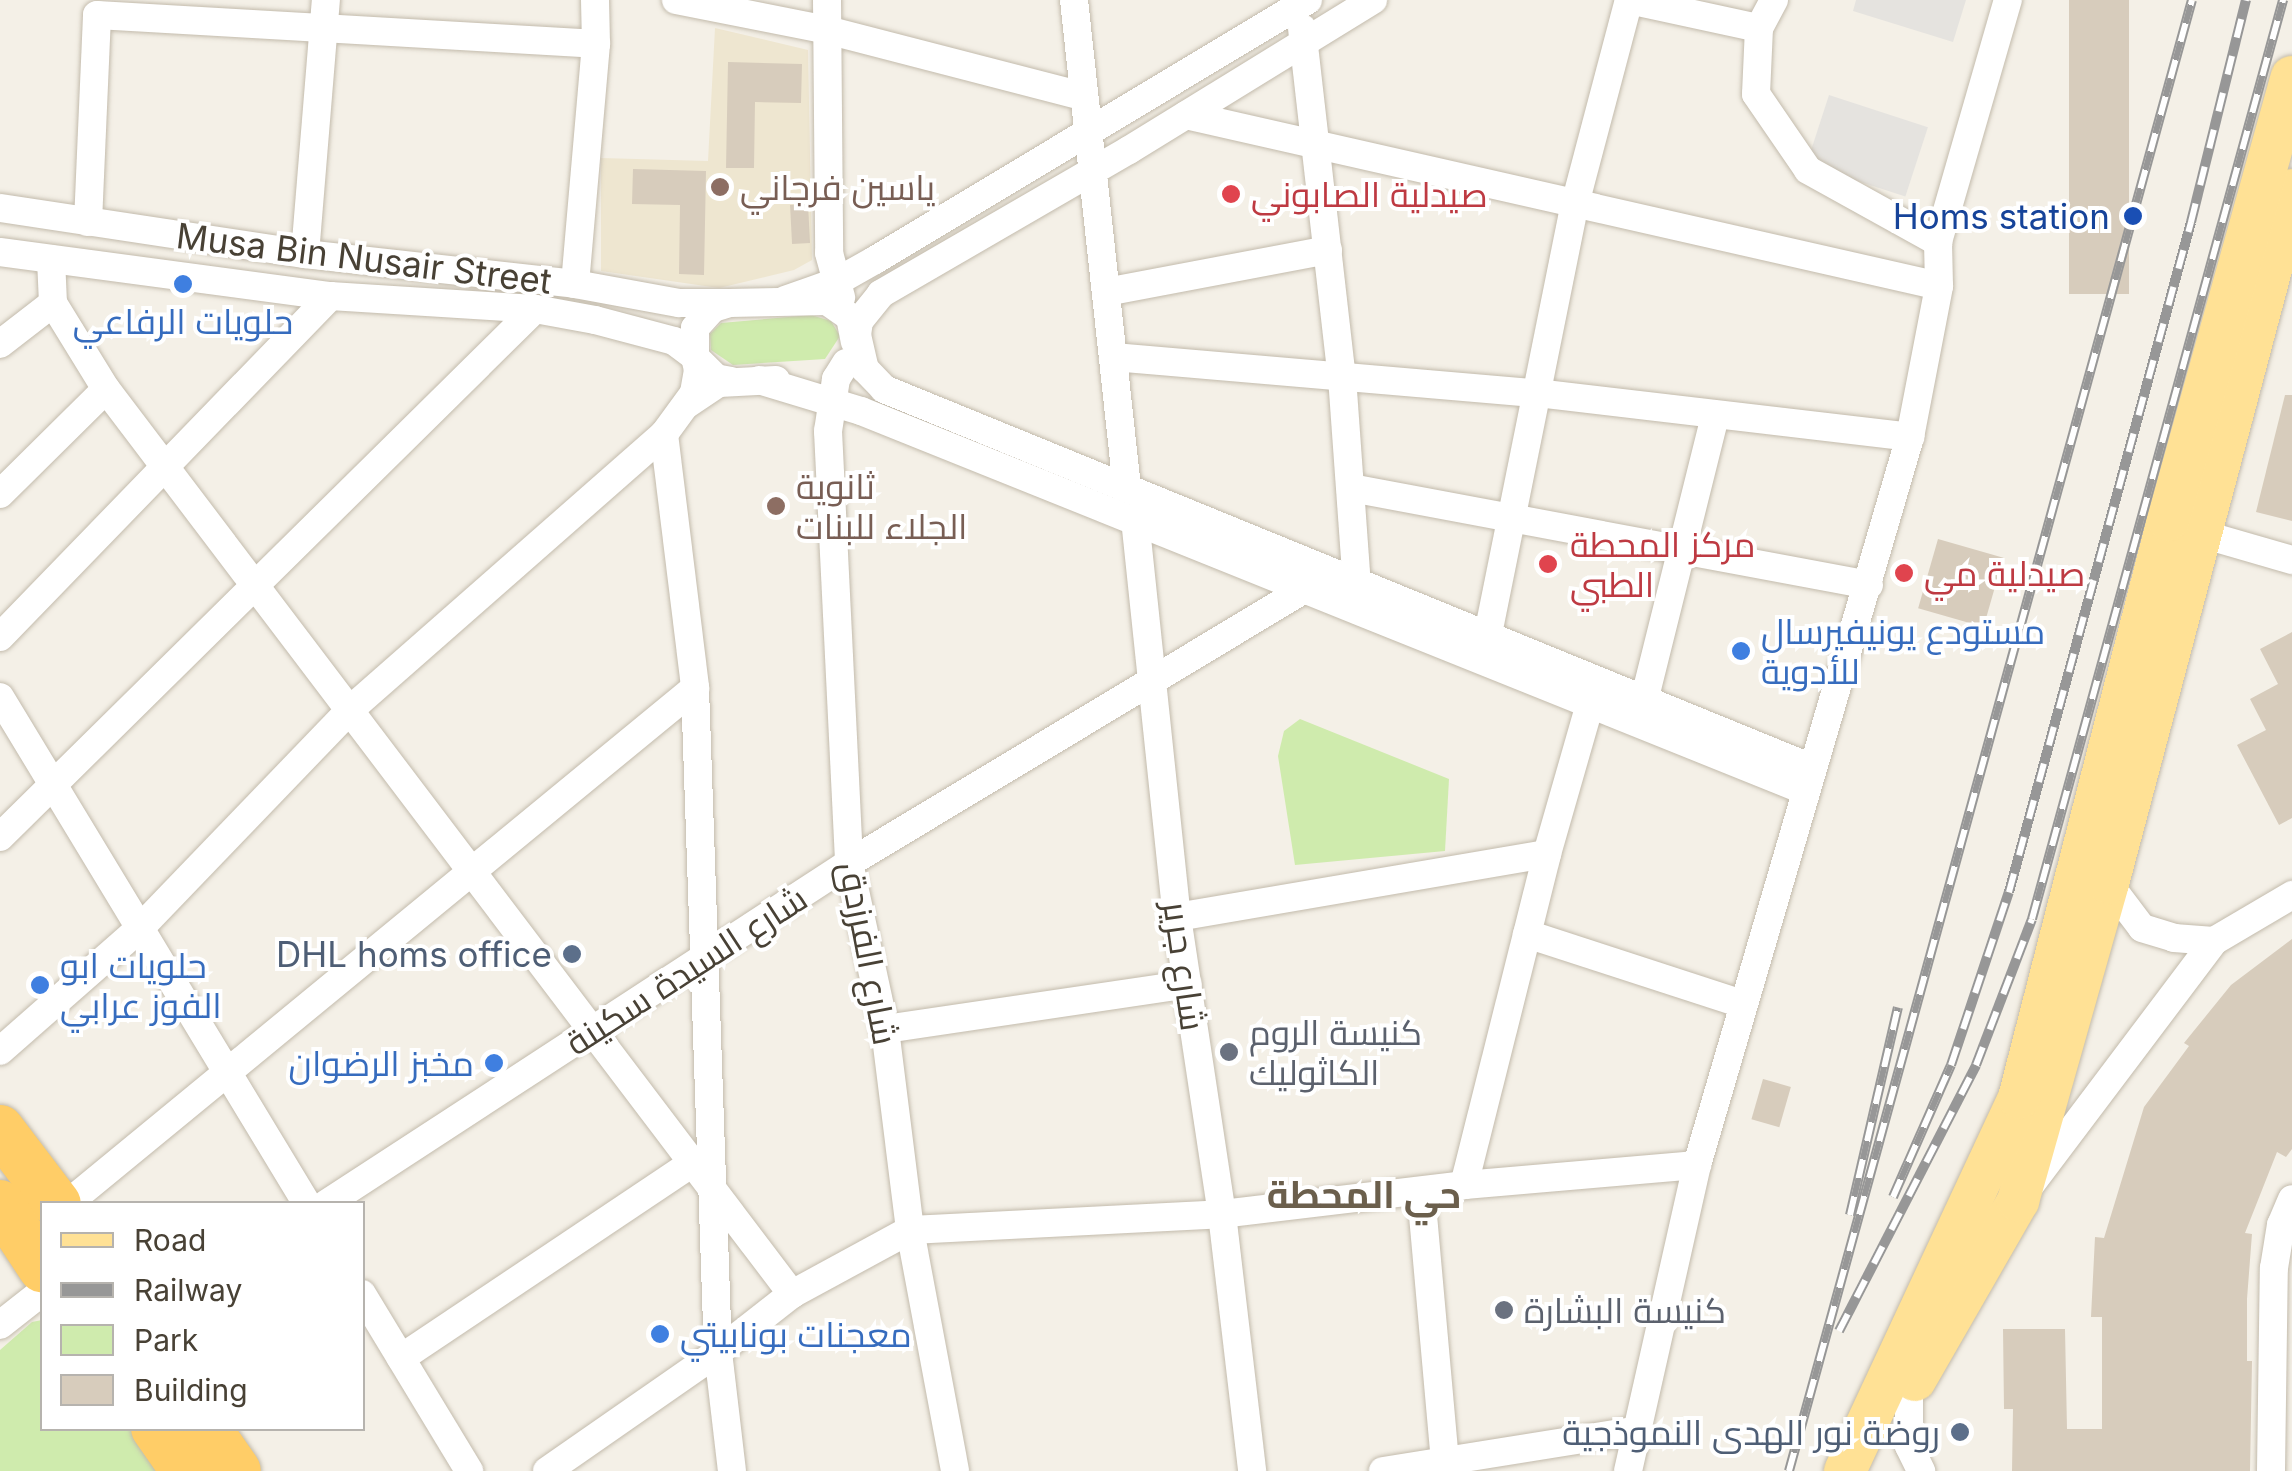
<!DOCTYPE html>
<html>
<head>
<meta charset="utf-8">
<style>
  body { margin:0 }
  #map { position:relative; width:2292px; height:1471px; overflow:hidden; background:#f4f0e7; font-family:Inter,Cairo,sans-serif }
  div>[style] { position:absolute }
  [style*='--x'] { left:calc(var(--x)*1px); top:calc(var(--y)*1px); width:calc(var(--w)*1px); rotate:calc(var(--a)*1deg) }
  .education>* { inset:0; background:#eee6d0 }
  .green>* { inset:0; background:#cfebad }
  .parking>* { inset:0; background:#e5e3df; transform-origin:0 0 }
  .building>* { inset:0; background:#d7ccbc; transform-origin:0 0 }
  .roads { filter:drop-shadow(0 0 2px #c3bbac) drop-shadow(0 0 2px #c3bbac) }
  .street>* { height:28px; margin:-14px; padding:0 14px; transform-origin:14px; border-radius:14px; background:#fff }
  .primary>* { height:42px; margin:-21px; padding:0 21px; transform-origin:21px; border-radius:21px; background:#ffe195 }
  .highway>* { height:48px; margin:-24px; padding:0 24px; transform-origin:24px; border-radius:24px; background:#ffcd67 }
  .rail>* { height:10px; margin-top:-5px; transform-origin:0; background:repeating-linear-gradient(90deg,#fff 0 19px,#979797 0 38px); box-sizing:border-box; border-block:2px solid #979797 }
  .dots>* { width:28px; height:28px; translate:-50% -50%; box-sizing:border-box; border:5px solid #fff; border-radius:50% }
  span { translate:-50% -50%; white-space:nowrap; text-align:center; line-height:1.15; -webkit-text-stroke:8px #fff; paint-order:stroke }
  .education-label { font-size:35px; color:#785e54 }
  .left { translate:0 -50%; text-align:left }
  .health-label { font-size:35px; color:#be3a42 }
  .transit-label { font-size:35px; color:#164399 }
  .right { translate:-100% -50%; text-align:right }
  .street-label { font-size:35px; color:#484135 }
  .shop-label { font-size:35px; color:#366cbe }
  .service-label { font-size:35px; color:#4e5e75 }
  .worship-label { font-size:35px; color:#5b616d }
  .neighbourhood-label { font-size:38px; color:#6b5f4c; font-weight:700 }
  .legend { position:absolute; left:40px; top:1201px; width:325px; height:230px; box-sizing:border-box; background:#fff; border:2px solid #b6b3ae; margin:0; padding:12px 18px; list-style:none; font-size:30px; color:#484135 }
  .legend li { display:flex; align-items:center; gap:20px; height:50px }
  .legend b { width:50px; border:2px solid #b6b3ae }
</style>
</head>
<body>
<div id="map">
  <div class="education">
    <div style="clip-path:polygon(715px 28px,808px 50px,812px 260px,794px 270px,719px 288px,601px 271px,601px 158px,708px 161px)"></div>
  </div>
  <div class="green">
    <div style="clip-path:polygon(811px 315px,831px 321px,840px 336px,825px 359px,733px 365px,711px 350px,710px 334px,721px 323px)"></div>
    <div style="clip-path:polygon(1300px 719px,1449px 779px,1445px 851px,1295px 865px,1278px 756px,1284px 731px)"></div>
    <div style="clip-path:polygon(42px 1320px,42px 1428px,130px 1429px,158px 1471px,0 1471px,0 1350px,32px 1322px)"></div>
  </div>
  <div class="parking">
    <div style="clip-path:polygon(1856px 0,1966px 0,1953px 42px,1853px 11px)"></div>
    <div style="left:1829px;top:95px;width:104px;height:73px;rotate:18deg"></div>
  </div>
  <div class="building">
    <div style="left:2069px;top:0;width:60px;height:294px"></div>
    <div style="clip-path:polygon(728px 62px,802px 64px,801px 103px,755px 102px,754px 168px,726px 168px)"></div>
    <div style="clip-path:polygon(633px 169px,706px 171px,704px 275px,679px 274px,680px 205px,632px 204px)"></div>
    <div style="left:808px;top:204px;width:39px;height:18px;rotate:87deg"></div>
    <div style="clip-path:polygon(2285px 395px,2292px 395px,2292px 521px,2256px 512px)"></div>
    <div style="left:1938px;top:539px;width:68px;height:72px;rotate:16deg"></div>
    <div style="clip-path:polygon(2292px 632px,2292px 818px,2279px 825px,2237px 745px,2266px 730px,2250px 699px,2278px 684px,2260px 649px)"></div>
    <div style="clip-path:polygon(2292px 939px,2292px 1149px,2286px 1157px,2277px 1152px,2245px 1233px,2252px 1234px,2247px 1299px,2247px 1361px,2252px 1361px,2250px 1471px,2012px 1471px,2013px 1409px,2004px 1409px,2003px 1329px,2065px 1329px,2067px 1429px,2102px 1429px,2102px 1317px,2091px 1317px,2095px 1237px,2104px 1238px,2144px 1107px,2189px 1046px,2184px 1043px,2231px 985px)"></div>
    <div style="left:1763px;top:1079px;width:29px;height:42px;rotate:16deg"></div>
  </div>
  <div class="roads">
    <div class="street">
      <div style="--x:676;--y:0;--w:154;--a:11.2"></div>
      <div style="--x:827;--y:30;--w:264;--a:14.5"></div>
      <div style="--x:827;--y:0;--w:253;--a:89.5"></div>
      <div style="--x:829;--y:253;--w:46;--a:74.7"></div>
      <div style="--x:1074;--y:0;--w:488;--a:83.8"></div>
      <div style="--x:1373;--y:0;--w:286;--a:148.4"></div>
      <div style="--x:1129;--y:150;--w:287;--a:149.9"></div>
      <div style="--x:881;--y:294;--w:35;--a:129"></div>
      <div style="--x:859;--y:321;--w:14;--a:98"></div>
      <div style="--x:857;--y:335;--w:35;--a:77"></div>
      <div style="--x:865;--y:369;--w:28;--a:46"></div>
      <div style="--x:884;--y:389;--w:1002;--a:22.22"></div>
      <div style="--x:1774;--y:0;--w:32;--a:118"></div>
      <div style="--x:1759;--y:28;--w:66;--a:92.6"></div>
      <div style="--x:1756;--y:94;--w:92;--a:55.6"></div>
      <div style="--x:1808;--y:170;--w:149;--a:29"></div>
      <div style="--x:1302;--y:28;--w:351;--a:83.5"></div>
      <div style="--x:1342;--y:377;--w:208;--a:85.9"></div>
      <div style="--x:1186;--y:115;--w:772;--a:12.79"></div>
      <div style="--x:0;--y:208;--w:308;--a:8.6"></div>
      <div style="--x:305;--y:254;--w:272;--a:6.3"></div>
      <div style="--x:575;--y:284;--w:106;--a:10.4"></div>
      <div style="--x:679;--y:303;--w:50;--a:0"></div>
      <div style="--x:88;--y:222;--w:207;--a:-87.5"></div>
      <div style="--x:97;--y:15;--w:500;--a:3.3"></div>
      <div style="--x:596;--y:44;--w:44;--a:-91.3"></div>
      <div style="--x:0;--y:252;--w:333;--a:7.6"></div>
      <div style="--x:330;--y:296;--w:205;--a:3.6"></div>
      <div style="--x:535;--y:309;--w:61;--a:10.4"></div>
      <div style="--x:595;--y:320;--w:82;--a:14.9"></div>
      <div style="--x:674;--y:341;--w:26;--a:37"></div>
      <div style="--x:695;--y:357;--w:13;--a:77"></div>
      <div style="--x:698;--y:370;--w:23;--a:100"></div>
      <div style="--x:694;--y:393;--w:51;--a:126.2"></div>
      <div style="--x:664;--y:434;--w:419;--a:138.7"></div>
      <div style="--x:349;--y:711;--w:301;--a:133.9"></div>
      <div style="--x:140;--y:928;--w:186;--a:138.7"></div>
      <div style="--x:305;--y:254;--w:255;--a:-85.3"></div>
      <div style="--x:51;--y:259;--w:44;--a:87.4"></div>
      <div style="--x:53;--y:303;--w:101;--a:58.4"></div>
      <div style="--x:106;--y:389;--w:1136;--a:52.84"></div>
      <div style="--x:575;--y:284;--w:241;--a:-85"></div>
      <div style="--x:1106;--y:292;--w:226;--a:-10.7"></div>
      <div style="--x:785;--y:300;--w:54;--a:-19.4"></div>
      <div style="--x:836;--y:282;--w:45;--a:-29.4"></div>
      <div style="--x:875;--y:260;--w:505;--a:-30.98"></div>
      <div style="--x:0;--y:344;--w:67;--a:-37.7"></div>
      <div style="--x:1113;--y:357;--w:426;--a:4.9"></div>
      <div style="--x:1537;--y:393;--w:376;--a:6.7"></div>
      <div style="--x:846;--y:363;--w:19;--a:122"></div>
      <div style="--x:836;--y:379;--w:53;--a:98.7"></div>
      <div style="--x:828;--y:431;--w:433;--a:87.2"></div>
      <div style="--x:849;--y:863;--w:170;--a:77.8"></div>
      <div style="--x:885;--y:1029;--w:203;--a:82.9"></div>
      <div style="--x:910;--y:1230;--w:245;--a:79.4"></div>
      <div style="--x:759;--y:380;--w:107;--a:16.9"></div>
      <div style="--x:861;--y:411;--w:1016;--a:21.9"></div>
      <div style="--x:731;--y:381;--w:15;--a:-169"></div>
      <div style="--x:716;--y:378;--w:30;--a:-135"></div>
      <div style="--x:695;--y:357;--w:29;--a:-90"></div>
      <div style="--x:695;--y:328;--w:27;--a:-48"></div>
      <div style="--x:713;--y:308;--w:17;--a:-17"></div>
      <div style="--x:729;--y:303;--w:98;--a:-1.2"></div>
      <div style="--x:827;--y:301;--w:28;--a:35"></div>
      <div style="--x:850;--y:317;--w:25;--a:79"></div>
      <div style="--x:686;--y:405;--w:40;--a:-34"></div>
      <div style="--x:719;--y:383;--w:57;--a:-3"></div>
      <div style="--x:664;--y:434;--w:256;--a:83"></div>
      <div style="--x:695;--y:688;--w:664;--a:88.02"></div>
      <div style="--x:718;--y:1352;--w:120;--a:83.3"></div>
      <div style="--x:1351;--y:488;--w:527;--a:10.61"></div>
      <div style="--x:0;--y:494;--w:149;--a:-44.7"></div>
      <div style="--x:1135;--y:519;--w:400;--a:84"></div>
      <div style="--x:1177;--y:917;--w:300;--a:81.4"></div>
      <div style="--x:1222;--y:1214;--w:259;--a:83.3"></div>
      <div style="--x:2202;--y:534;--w:94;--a:16.1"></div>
      <div style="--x:1488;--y:634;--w:439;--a:-78.6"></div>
      <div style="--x:1575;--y:204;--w:211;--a:-75.2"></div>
      <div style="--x:1629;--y:0;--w:133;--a:12.2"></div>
      <div style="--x:0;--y:637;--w:475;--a:-45.9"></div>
      <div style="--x:0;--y:697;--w:593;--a:58.8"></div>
      <div style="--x:1645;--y:697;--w:290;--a:-76"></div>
      <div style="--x:0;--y:837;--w:752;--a:-44.62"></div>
      <div style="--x:2108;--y:883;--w:56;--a:52.9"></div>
      <div style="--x:2142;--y:928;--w:34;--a:17"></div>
      <div style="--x:2174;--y:938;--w:40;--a:4.3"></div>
      <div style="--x:1177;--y:917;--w:375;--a:-9.7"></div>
      <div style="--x:1527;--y:934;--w:227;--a:18"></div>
      <div style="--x:885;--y:1029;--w:306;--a:-8.4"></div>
      <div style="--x:2031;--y:1184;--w:304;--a:-53"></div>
      <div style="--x:2214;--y:941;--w:91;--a:-30.5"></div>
      <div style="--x:1464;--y:1185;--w:341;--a:-75.9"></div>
      <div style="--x:1547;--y:854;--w:159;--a:-74"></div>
      <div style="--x:1421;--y:1193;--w:279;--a:84.9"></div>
      <div style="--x:67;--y:1204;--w:813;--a:-39.41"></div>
      <div style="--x:326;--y:1204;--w:624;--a:-33.1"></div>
      <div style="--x:849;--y:863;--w:530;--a:-31.02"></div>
      <div style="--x:362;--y:1294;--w:207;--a:58.8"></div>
      <div style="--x:0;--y:1325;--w:53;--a:-38.2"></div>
      <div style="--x:401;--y:1358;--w:353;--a:-33.8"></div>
      <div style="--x:1909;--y:1390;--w:56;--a:90"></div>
      <div style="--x:1909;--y:1446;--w:28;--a:64"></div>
      <div style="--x:547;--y:1471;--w:208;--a:-34.8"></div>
      <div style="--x:718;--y:1352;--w:94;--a:-38.1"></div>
      <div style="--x:792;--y:1294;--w:134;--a:-28.5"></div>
      <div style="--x:910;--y:1230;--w:312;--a:-2.9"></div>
      <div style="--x:1222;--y:1214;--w:244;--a:-6.8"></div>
      <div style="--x:1464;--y:1185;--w:234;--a:-4.9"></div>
      <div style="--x:1383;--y:1471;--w:258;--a:-9.1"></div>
      <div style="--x:1628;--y:1471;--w:314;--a:-77.3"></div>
      <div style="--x:1697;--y:1165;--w:759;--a:-73.69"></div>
      <div style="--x:1910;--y:437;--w:154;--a:-79.1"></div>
      <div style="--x:1939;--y:286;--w:44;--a:-91.3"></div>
      <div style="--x:1938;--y:242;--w:252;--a:-73.9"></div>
      <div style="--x:2271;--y:1471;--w:203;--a:-89.2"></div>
      <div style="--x:2274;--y:1268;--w:44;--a:-80.8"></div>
      <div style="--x:2281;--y:1225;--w:28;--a:-67"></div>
    </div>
    <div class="primary">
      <div style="--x:1915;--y:1380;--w:207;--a:-60.1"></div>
      <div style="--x:2018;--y:1201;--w:330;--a:-74.2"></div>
      <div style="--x:2108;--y:883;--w:717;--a:-75.13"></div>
      <div style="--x:1845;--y:1471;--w:412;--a:-65"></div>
      <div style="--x:2019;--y:1098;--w:597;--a:-75.54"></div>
      <div style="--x:2168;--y:520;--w:460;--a:-74.4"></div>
    </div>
    <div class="highway">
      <div style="--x:0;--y:1129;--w:94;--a:52.8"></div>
      <div style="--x:0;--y:1204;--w:77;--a:56.7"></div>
      <div style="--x:155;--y:1428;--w:52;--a:55.1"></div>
      <div style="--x:207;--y:1428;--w:52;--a:55.1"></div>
    </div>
  </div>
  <div class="rail">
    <div style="--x:1893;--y:1197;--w:144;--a:-66.3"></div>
    <div style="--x:1951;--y:1065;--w:182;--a:-71.5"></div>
    <div style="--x:2009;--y:892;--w:694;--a:-74.8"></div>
    <div style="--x:2191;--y:222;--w:229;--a:-76.1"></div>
    <div style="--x:1850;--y:1215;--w:213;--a:-77"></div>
    <div style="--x:1839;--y:1331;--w:299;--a:-62.7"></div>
    <div style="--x:1976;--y:1065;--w:156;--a:-69"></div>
    <div style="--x:2032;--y:919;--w:953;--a:-74.72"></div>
    <div style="--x:1789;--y:1471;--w:1525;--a:-74.68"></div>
  </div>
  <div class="dots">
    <div style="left:720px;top:187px;background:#8d6e63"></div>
    <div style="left:1231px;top:194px;background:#e0444e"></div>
    <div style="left:2133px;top:216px;background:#1a4fb4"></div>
    <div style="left:183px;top:284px;background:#3f7fe0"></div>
    <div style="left:776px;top:506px;background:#8d6e63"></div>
    <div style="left:1548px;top:564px;background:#e0444e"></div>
    <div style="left:1904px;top:573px;background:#e0444e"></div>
    <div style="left:1741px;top:651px;background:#3f7fe0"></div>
    <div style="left:572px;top:954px;background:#5c6f8a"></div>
    <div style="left:40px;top:985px;background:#3f7fe0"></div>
    <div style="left:1229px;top:1052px;background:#6b7280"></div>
    <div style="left:494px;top:1063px;background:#3f7fe0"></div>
    <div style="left:1504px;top:1310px;background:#6b7280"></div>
    <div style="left:660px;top:1334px;background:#3f7fe0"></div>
    <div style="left:1960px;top:1432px;background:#5c6f8a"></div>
  </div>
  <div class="education-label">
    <span class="left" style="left:740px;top:187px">ياسين فرجاني</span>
    <span class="left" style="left:796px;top:506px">ثانوية<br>الجلاء للبنات</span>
  </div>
  <div class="health-label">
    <span class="left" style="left:1251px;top:194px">صيدلية الصابوني</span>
    <span class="left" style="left:1570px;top:564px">مركز المحطة<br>الطبي</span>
    <span class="left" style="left:1924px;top:573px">صيدلية مي</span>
  </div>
  <div class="transit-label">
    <span class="right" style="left:2110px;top:216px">Homs station</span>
  </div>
  <div class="street-label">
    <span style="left:364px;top:258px;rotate:7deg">Musa Bin Nusair Street</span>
    <span style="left:869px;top:953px;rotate:79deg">شارع الفرزدق</span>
    <span style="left:1185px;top:966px;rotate:82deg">شارع جرير</span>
    <span style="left:686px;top:970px;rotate:-33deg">شارع السيدة سكينة</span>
  </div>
  <div class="shop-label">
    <span style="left:183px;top:321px">حلويات الرفاعي</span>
    <span class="left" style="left:1761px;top:651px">مستودع يونيفيرسال<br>للأدوية</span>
    <span class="left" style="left:60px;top:985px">حلويات ابو<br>الفوز عرابي</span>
    <span class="right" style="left:474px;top:1063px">مخبز الرضوان</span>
    <span class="left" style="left:680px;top:1334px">معجنات بونابيتي</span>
  </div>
  <div class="service-label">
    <span class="right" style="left:552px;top:954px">DHL homs office</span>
    <span class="right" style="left:1940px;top:1432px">روضة نور الهدى النموذجية</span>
  </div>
  <div class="worship-label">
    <span class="left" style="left:1249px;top:1052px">كنيسة الروم<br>الكاثوليك</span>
    <span class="left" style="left:1524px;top:1310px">كنيسة البشارة</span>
  </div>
  <div class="neighbourhood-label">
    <span style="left:1364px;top:1195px">حي المحطة</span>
  </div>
  <ul class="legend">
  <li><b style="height:12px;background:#ffe195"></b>Road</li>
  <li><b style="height:12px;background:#979797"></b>Railway</li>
  <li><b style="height:28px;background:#cfebad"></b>Park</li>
  <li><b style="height:28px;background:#d7ccbc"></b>Building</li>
  </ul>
</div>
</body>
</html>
